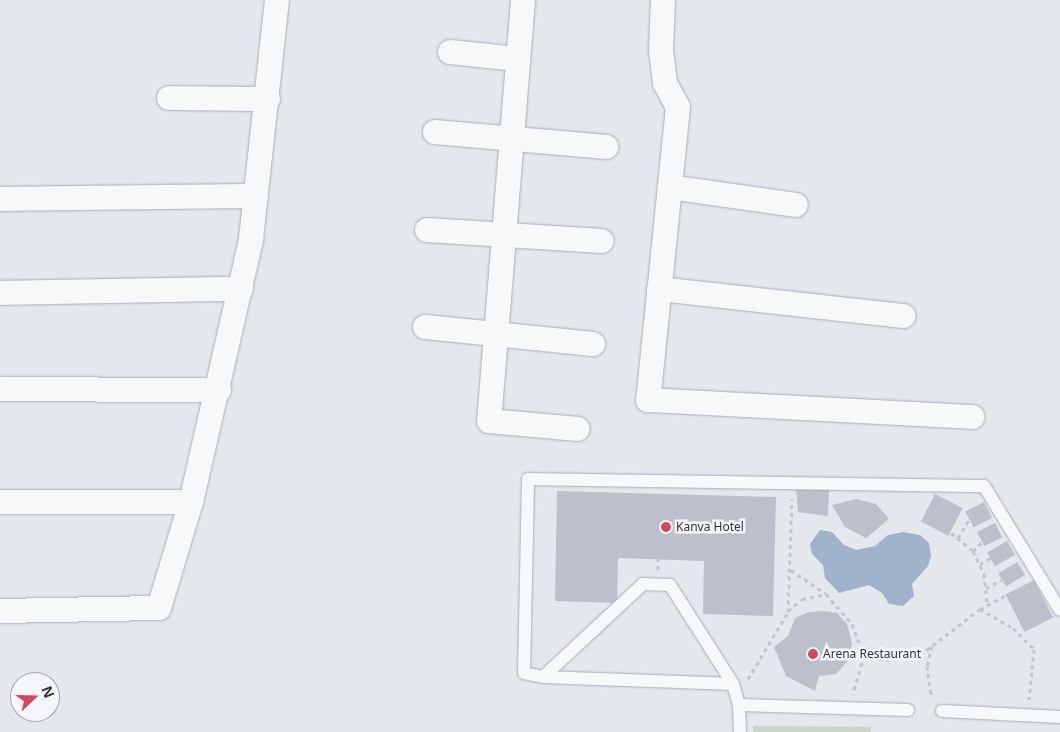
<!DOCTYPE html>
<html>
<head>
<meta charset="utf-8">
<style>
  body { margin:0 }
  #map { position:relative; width:1060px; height:732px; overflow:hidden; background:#e4e7ec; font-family:"Noto Sans",sans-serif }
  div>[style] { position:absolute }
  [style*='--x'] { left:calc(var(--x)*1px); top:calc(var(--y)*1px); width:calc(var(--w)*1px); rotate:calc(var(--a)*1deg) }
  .green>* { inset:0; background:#c9d6c5 }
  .water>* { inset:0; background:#9fb4cc }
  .building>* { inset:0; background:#bbc0ca; transform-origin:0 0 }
  .path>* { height:3px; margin-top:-1.5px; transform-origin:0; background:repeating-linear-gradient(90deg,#c2c5cb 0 4px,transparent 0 8px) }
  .roads { filter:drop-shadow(0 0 1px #a9aeb7) drop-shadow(0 0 1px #a9aeb7) }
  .lane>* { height:12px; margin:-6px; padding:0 6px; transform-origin:6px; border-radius:6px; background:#f7f8fa }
  .street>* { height:24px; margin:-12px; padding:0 12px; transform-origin:12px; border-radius:12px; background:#f7f8fa }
  .dots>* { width:14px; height:14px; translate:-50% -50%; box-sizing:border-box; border:2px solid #f4f6f9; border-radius:50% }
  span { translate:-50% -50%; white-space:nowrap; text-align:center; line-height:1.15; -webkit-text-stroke:5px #f4f6f9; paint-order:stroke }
  .poi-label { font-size:12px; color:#2b3445 }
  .left { translate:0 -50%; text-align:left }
  .north { position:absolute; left:10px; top:672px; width:50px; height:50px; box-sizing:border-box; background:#f4f6f9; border:1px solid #a4a8b1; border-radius:50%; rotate:69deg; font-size:14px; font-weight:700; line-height:20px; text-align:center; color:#2b3445 }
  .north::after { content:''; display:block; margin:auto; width:18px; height:22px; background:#d1495b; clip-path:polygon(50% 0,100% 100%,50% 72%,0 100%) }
</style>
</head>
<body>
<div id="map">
  <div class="green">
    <div style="clip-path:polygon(753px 726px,871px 727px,871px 732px,753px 732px)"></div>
  </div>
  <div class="water">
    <div style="clip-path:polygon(820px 530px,832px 532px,844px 545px,856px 550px,875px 546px,888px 535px,903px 532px,920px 535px,929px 543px,931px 556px,928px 566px,912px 584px,914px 596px,903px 606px,889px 604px,882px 593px,869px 585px,839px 593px,825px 578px,823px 565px,812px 554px,810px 544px)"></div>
  </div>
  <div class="building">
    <div style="clip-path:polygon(796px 488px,829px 488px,828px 516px,798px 512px)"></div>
    <div style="clip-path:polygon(557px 491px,776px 497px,773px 616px,703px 614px,704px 561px,618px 558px,617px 603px,555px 601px)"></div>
    <div style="left:935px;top:494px;width:31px;height:31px;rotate:27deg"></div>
    <div style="clip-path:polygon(857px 499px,876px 504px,889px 519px,866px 538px,845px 527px,832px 505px)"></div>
    <div style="left:984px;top:502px;width:18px;height:21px;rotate:63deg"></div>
    <div style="left:995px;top:523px;width:16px;height:20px;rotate:63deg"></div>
    <div style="left:1007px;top:541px;width:16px;height:23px;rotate:60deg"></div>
    <div style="left:1017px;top:562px;width:15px;height:22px;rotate:58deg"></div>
    <div style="left:1034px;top:580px;width:42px;height:32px;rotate:63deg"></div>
    <div style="clip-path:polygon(824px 611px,837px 613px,847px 624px,852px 643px,848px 661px,836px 674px,819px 676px,815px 691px,786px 676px,774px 647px,788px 636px,795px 618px,809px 612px)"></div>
  </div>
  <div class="path">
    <div style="--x:951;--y:533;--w:28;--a:39"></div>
    <div style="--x:973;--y:551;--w:25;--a:64"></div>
    <div style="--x:984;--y:574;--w:30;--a:84"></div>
    <div style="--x:958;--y:538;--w:21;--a:-59"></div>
    <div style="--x:973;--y:551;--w:14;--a:-45"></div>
    <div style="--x:980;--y:564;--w:13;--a:-29"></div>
    <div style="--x:658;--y:569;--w:10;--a:-90"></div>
    <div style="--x:791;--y:570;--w:41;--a:34.1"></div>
    <div style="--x:986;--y:588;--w:18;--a:-27"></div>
    <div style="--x:980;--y:609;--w:38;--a:30"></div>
    <div style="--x:1013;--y:628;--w:30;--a:45"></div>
    <div style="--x:1034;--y:649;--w:51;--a:95.6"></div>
    <div style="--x:788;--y:611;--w:18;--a:-41"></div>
    <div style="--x:802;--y:599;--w:25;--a:-12"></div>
    <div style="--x:826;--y:594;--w:40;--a:49"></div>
    <div style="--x:852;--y:624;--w:33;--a:69"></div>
    <div style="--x:864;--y:655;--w:41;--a:105.8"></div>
    <div style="--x:932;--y:646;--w:21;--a:104"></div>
    <div style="--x:927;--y:666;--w:25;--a:83"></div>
    <div style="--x:930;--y:691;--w:8;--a:60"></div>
    <div style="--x:864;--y:655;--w:23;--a:13"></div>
    <div style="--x:886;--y:660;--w:34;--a:-8"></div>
    <div style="--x:920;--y:655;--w:76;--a:-37.5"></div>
    <div style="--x:980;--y:609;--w:30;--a:-28"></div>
    <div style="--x:748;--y:679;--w:78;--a:-59.2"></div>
    <div style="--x:788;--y:612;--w:113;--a:-88"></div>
  </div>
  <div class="roads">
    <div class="lane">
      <div style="--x:543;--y:677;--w:19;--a:-168"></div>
      <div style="--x:524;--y:673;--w:194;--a:-88.8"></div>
      <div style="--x:528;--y:479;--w:456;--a:0.9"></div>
      <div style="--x:984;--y:486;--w:145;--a:58.5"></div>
      <div style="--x:733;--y:684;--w:190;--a:-177.9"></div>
      <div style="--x:543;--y:677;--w:137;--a:-42.9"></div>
      <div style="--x:643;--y:584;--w:27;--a:2"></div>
      <div style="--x:670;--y:585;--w:117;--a:57.5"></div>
      <div style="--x:733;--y:684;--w:22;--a:74"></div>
      <div style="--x:739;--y:705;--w:27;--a:88"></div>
      <div style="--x:739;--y:705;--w:169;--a:1.7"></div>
      <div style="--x:942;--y:711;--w:118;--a:2.9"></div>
    </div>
    <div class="street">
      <div style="--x:523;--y:0;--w:422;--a:94.6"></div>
      <div style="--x:489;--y:421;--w:89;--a:5.1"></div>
      <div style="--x:663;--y:0;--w:50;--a:92.3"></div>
      <div style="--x:661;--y:50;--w:33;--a:83"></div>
      <div style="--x:665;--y:83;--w:27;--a:62"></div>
      <div style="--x:678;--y:107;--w:295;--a:95.8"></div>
      <div style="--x:648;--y:400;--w:325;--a:3"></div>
      <div style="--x:450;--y:52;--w:67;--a:6"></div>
      <div style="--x:169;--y:98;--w:99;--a:0.6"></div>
      <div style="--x:435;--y:132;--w:172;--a:5"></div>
      <div style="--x:670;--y:187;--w:127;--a:8.1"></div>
      <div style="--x:0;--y:199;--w:256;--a:-0.7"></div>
      <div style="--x:427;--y:230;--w:175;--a:3.6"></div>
      <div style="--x:659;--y:289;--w:246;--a:6.3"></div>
      <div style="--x:0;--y:293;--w:241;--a:-1"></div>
      <div style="--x:425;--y:327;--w:169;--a:5.8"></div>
      <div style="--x:0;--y:389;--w:219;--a:0.3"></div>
      <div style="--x:0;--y:502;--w:191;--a:0"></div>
      <div style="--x:0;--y:611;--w:159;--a:-1.1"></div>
      <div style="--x:159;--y:608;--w:111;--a:-73.2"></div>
      <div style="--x:191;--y:502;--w:270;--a:-77.1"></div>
      <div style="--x:251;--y:239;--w:240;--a:-83.8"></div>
    </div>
  </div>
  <div class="dots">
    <div style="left:666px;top:527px;background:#d1495b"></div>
    <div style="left:813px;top:654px;background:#d1495b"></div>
  </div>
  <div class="poi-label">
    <span class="left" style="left:676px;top:527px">Kanva Hotel</span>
    <span class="left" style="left:823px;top:654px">Arena Restaurant</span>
  </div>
  <div class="north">N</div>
</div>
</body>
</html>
